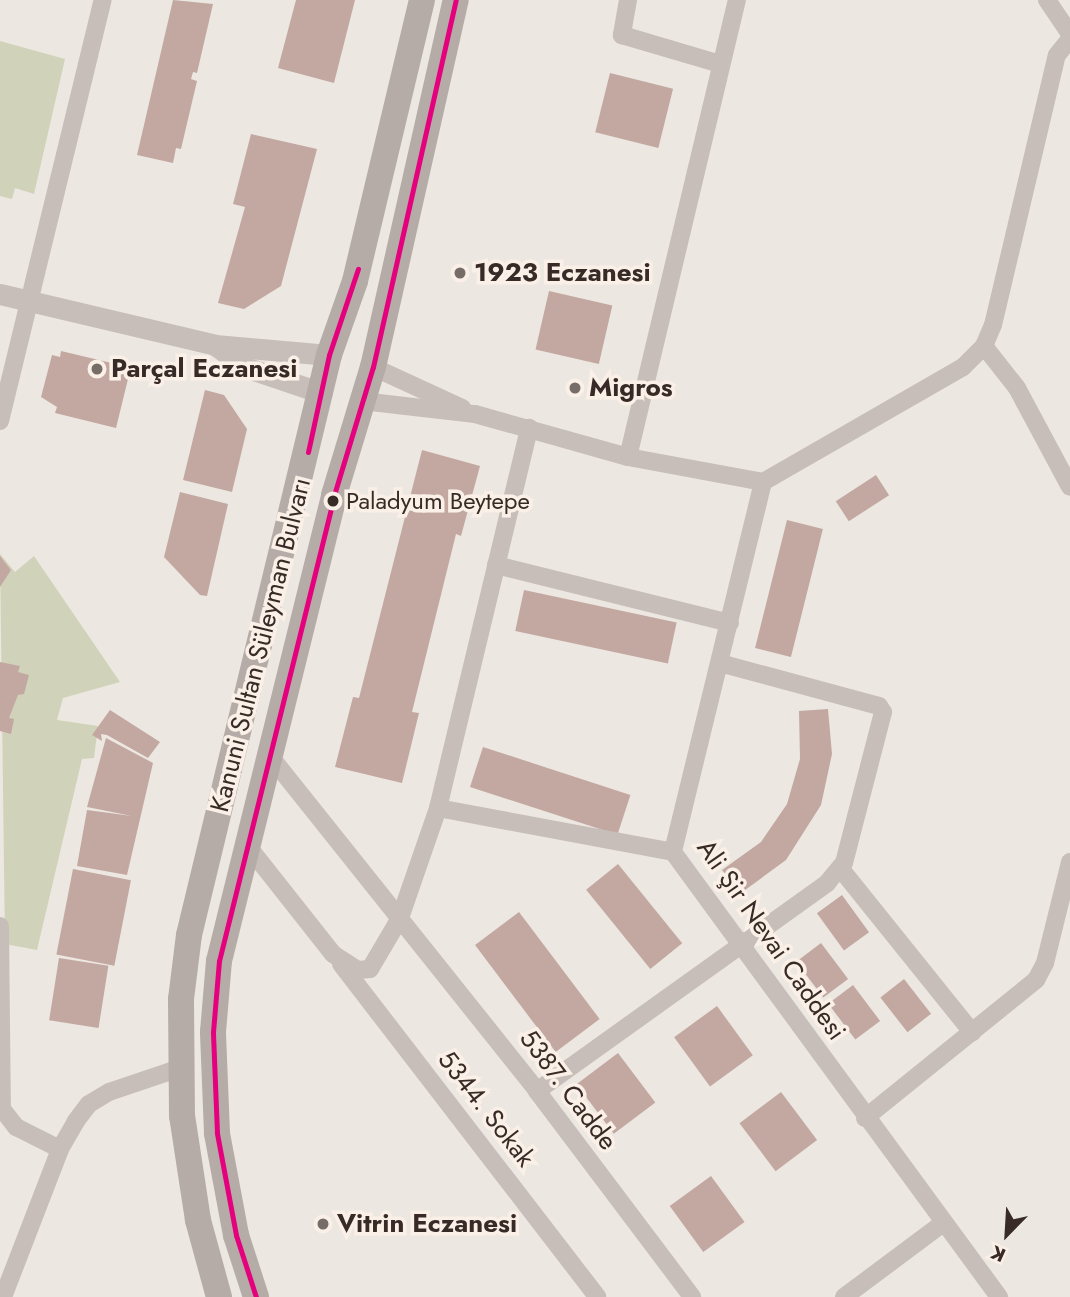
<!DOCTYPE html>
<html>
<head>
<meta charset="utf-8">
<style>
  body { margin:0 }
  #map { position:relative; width:1070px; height:1297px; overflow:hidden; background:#ede7e1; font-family:Jost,sans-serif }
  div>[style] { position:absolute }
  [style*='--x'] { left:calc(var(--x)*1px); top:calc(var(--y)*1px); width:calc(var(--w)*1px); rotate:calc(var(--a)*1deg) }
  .green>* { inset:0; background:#d0d3ba }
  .building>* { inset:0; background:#c2a8a1; transform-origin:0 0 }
  .minor>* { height:18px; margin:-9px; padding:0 9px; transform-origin:9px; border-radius:9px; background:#c7beb9 }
  .tertiary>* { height:21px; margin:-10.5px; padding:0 10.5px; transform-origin:10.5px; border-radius:10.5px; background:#c7beb9 }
  .primary>* { height:26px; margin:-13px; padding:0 13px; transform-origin:13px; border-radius:13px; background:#b5aca8 }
  .bus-1>* { height:5px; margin:-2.5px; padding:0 2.5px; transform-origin:2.5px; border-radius:2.5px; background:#e5007d }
  .dots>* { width:19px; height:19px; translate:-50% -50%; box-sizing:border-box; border:4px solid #faf0e7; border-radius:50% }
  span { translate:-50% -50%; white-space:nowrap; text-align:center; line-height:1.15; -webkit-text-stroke:7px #faf0e7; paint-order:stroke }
  .bus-label { font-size:24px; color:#382b27 }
  .left { translate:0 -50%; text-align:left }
  .poi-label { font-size:26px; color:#382b27; font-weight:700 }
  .street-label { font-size:26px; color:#382b27 }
  .north { position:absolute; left:972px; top:1199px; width:70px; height:70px; -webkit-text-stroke:5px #faf0e7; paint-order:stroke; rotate:204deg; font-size:19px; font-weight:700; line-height:28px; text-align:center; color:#382b27 }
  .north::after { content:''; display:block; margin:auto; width:24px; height:32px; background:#382b27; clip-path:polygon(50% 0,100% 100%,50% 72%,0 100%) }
</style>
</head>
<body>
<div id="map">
  <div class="green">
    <div style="clip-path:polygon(0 41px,65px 59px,34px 194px,15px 188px,12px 199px,0 196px)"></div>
    <div style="clip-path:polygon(0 554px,15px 572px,34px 556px,120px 682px,63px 698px,57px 720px,98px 726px,94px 758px,82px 759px,37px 950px,5px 944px)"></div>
  </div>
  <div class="building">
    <div style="clip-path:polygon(173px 0,213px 4px,197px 73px,193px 72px,191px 79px,197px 81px,181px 149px,176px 148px,173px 163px,137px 155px)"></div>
    <div style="clip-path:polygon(296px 0,355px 0,334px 83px,278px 68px)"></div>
    <div style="left:610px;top:73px;width:65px;height:61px;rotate:14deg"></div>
    <div style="clip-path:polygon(251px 134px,317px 149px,281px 286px,244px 309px,218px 303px,245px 207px,233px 204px)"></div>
    <div style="left:549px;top:291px;width:65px;height:60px;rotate:13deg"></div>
    <div style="clip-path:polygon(61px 351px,120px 365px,119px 372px,129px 375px,116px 428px,55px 413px,57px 407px,41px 397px,52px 355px,60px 357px)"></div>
    <div style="clip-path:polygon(205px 390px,224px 395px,247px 429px,232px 492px,183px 480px)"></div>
    <div style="clip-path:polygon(422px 450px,480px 466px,461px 536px,456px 534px,412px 712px,419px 713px,402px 783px,335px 767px,353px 697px,359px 698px)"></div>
    <div style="left:876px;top:475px;width:24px;height:48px;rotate:57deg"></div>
    <div style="clip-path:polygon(180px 492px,228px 504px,207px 596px,200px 595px,164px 557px)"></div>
    <div style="left:787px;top:520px;width:37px;height:132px;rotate:14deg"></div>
    <div style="clip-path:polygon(0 556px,11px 570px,0 587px)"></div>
    <div style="left:524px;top:590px;width:156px;height:42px;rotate:12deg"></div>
    <div style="clip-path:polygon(0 662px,20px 666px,18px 672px,29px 675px,24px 694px,18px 695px,9px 718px,14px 719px,11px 734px,0 731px)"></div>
    <div style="clip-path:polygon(828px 709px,832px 754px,821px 805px,786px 860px,741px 893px,722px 870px,761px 842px,787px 804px,800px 759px,799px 711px)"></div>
    <div style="clip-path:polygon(110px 710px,160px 742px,148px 758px,107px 735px,101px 734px,102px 741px,92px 735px)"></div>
    <div style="clip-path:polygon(106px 738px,153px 763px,127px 875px,77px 866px,87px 810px,132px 816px,87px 807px)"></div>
    <div style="left:483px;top:747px;width:155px;height:42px;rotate:18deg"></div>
    <div style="left:618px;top:864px;width:102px;height:41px;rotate:51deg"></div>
    <div style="left:73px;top:869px;width:59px;height:87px;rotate:11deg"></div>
    <div style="left:842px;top:895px;width:46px;height:31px;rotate:54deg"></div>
    <div style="left:519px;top:912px;width:134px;height:55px;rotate:53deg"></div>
    <div style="left:821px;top:943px;width:45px;height:31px;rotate:53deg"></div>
    <div style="left:59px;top:958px;width:50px;height:63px;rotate:9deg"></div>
    <div style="left:904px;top:979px;width:44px;height:30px;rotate:52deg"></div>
    <div style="left:853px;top:985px;width:45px;height:31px;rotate:53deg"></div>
    <div style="left:717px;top:1006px;width:61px;height:53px;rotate:54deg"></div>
    <div style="left:618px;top:1053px;width:62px;height:52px;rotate:53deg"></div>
    <div style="left:781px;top:1092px;width:60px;height:52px;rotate:53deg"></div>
    <div style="left:711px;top:1176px;width:57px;height:51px;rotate:54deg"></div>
  </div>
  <div class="minor">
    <div style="--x:628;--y:0;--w:36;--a:100"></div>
    <div style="--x:622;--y:35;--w:102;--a:16.5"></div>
    <div style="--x:1047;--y:0;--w:41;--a:55.9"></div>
    <div style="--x:984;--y:346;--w:53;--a:51.8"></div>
    <div style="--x:1017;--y:388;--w:112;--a:61.8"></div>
    <div style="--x:373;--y:367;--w:98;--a:24.7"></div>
    <div style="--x:362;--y:401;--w:114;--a:6.6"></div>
    <div style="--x:475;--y:414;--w:159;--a:15.7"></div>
    <div style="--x:628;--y:457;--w:137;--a:10.5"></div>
    <div style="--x:0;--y:421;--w:433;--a:-76.3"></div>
    <div style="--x:628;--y:457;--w:470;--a:-76.6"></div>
    <div style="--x:763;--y:482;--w:381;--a:103.7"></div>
    <div style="--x:673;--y:852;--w:552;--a:53.77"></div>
    <div style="--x:763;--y:482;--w:231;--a:-29.9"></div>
    <div style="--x:963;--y:367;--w:30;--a:-45"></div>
    <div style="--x:984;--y:346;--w:23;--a:-67"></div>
    <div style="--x:993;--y:325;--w:277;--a:-76.7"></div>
    <div style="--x:1057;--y:55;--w:21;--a:-51"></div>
    <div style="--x:496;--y:565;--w:241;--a:13.9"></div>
    <div style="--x:270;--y:756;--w:428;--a:51.4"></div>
    <div style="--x:537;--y:1091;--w:258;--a:53"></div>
    <div style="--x:438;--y:808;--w:239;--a:10.6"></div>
    <div style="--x:247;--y:845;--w:139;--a:51.7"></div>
    <div style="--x:333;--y:954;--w:30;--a:33"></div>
    <div style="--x:358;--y:970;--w:12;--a:-5"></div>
    <div style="--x:370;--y:969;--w:59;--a:-59.5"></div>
    <div style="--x:400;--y:918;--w:116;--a:-70.9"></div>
    <div style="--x:438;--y:808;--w:391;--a:-76.5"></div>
    <div style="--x:840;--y:868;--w:211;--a:51.2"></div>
    <div style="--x:0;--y:926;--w:183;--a:89.4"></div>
    <div style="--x:2;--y:1109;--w:23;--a:52"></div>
    <div style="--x:16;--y:1127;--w:49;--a:26.6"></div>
    <div style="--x:341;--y:964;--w:420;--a:52.4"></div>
    <div style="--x:537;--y:1091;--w:357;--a:-35.6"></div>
    <div style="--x:827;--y:883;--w:26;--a:-50"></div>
    <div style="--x:844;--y:863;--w:156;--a:-75.5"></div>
    <div style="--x:883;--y:712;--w:7;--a:-124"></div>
    <div style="--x:879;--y:706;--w:165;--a:-164.9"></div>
    <div style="--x:865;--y:1118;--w:220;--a:-38.9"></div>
    <div style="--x:1036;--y:980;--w:19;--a:-62"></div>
    <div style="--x:1045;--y:963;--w:104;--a:-76.1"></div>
    <div style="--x:3;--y:1297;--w:159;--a:-68.9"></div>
    <div style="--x:60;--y:1149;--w:32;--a:-60"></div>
    <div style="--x:76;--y:1121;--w:21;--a:-53"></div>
    <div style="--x:89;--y:1104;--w:23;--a:-31"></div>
    <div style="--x:109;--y:1092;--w:75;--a:-18.7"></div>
    <div style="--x:844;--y:1297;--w:122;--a:-36.7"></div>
  </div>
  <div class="tertiary">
    <div style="--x:0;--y:294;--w:221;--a:13.3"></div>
    <div style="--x:215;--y:345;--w:114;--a:5"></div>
    <div style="--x:215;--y:345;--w:37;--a:36"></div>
    <div style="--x:245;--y:367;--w:81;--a:18.7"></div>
  </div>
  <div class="primary">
    <div style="--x:219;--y:1297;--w:80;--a:-105.3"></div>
    <div style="--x:198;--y:1220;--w:105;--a:-98.7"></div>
    <div style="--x:182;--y:1116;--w:117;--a:-90.5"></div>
    <div style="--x:181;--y:999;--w:64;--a:-82.9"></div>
    <div style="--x:189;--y:935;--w:597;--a:-76.43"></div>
    <div style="--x:329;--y:355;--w:78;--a:-70.6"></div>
    <div style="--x:355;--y:281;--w:289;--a:-76.6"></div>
    <div style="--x:256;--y:1297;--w:65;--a:-107.9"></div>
    <div style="--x:236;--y:1235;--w:104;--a:-100.6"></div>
    <div style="--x:217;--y:1133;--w:101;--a:-92.3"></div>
    <div style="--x:213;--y:1032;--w:71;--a:-85.2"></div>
    <div style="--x:219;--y:961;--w:480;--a:-76.1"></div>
    <div style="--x:334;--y:495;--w:134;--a:-73.1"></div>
    <div style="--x:373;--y:367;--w:376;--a:-77.3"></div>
  </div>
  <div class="bus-1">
    <div style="--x:308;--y:452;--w:99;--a:-77.8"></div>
    <div style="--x:329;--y:355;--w:91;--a:-71.4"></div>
    <div style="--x:256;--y:1297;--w:65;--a:-107.9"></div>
    <div style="--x:236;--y:1235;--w:104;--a:-100.6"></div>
    <div style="--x:217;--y:1133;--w:101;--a:-92.3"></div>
    <div style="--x:213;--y:1032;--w:71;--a:-85.2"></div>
    <div style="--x:219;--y:961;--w:480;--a:-76.1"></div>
    <div style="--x:334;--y:495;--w:134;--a:-73.1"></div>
    <div style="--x:373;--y:367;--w:376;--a:-77.3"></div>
  </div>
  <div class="dots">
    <div style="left:460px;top:273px;background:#776d68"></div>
    <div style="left:97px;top:369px;background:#776d68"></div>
    <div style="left:575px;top:388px;background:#776d68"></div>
    <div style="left:333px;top:501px;background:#382b27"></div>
    <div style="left:323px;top:1224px;background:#776d68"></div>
  </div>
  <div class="bus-label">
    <span class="left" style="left:346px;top:501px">Paladyum Beytepe</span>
  </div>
  <div class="poi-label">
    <span class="left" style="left:474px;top:273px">1923 Eczanesi</span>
    <span class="left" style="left:111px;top:369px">Parçal Eczanesi</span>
    <span class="left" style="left:589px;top:388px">Migros</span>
    <span class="left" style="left:337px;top:1224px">Vitrin Eczanesi</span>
  </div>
  <div class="street-label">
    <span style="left:261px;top:645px;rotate:-76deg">Kanuni Sultan Süleyman Bulvarı</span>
    <span style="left:771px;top:940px;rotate:55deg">Ali Şir Nevai Caddesi</span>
    <span style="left:568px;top:1090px;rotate:53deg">5387. Cadde</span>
    <span style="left:486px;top:1109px;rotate:52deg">5344. Sokak</span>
  </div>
  <div class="north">K</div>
</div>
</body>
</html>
